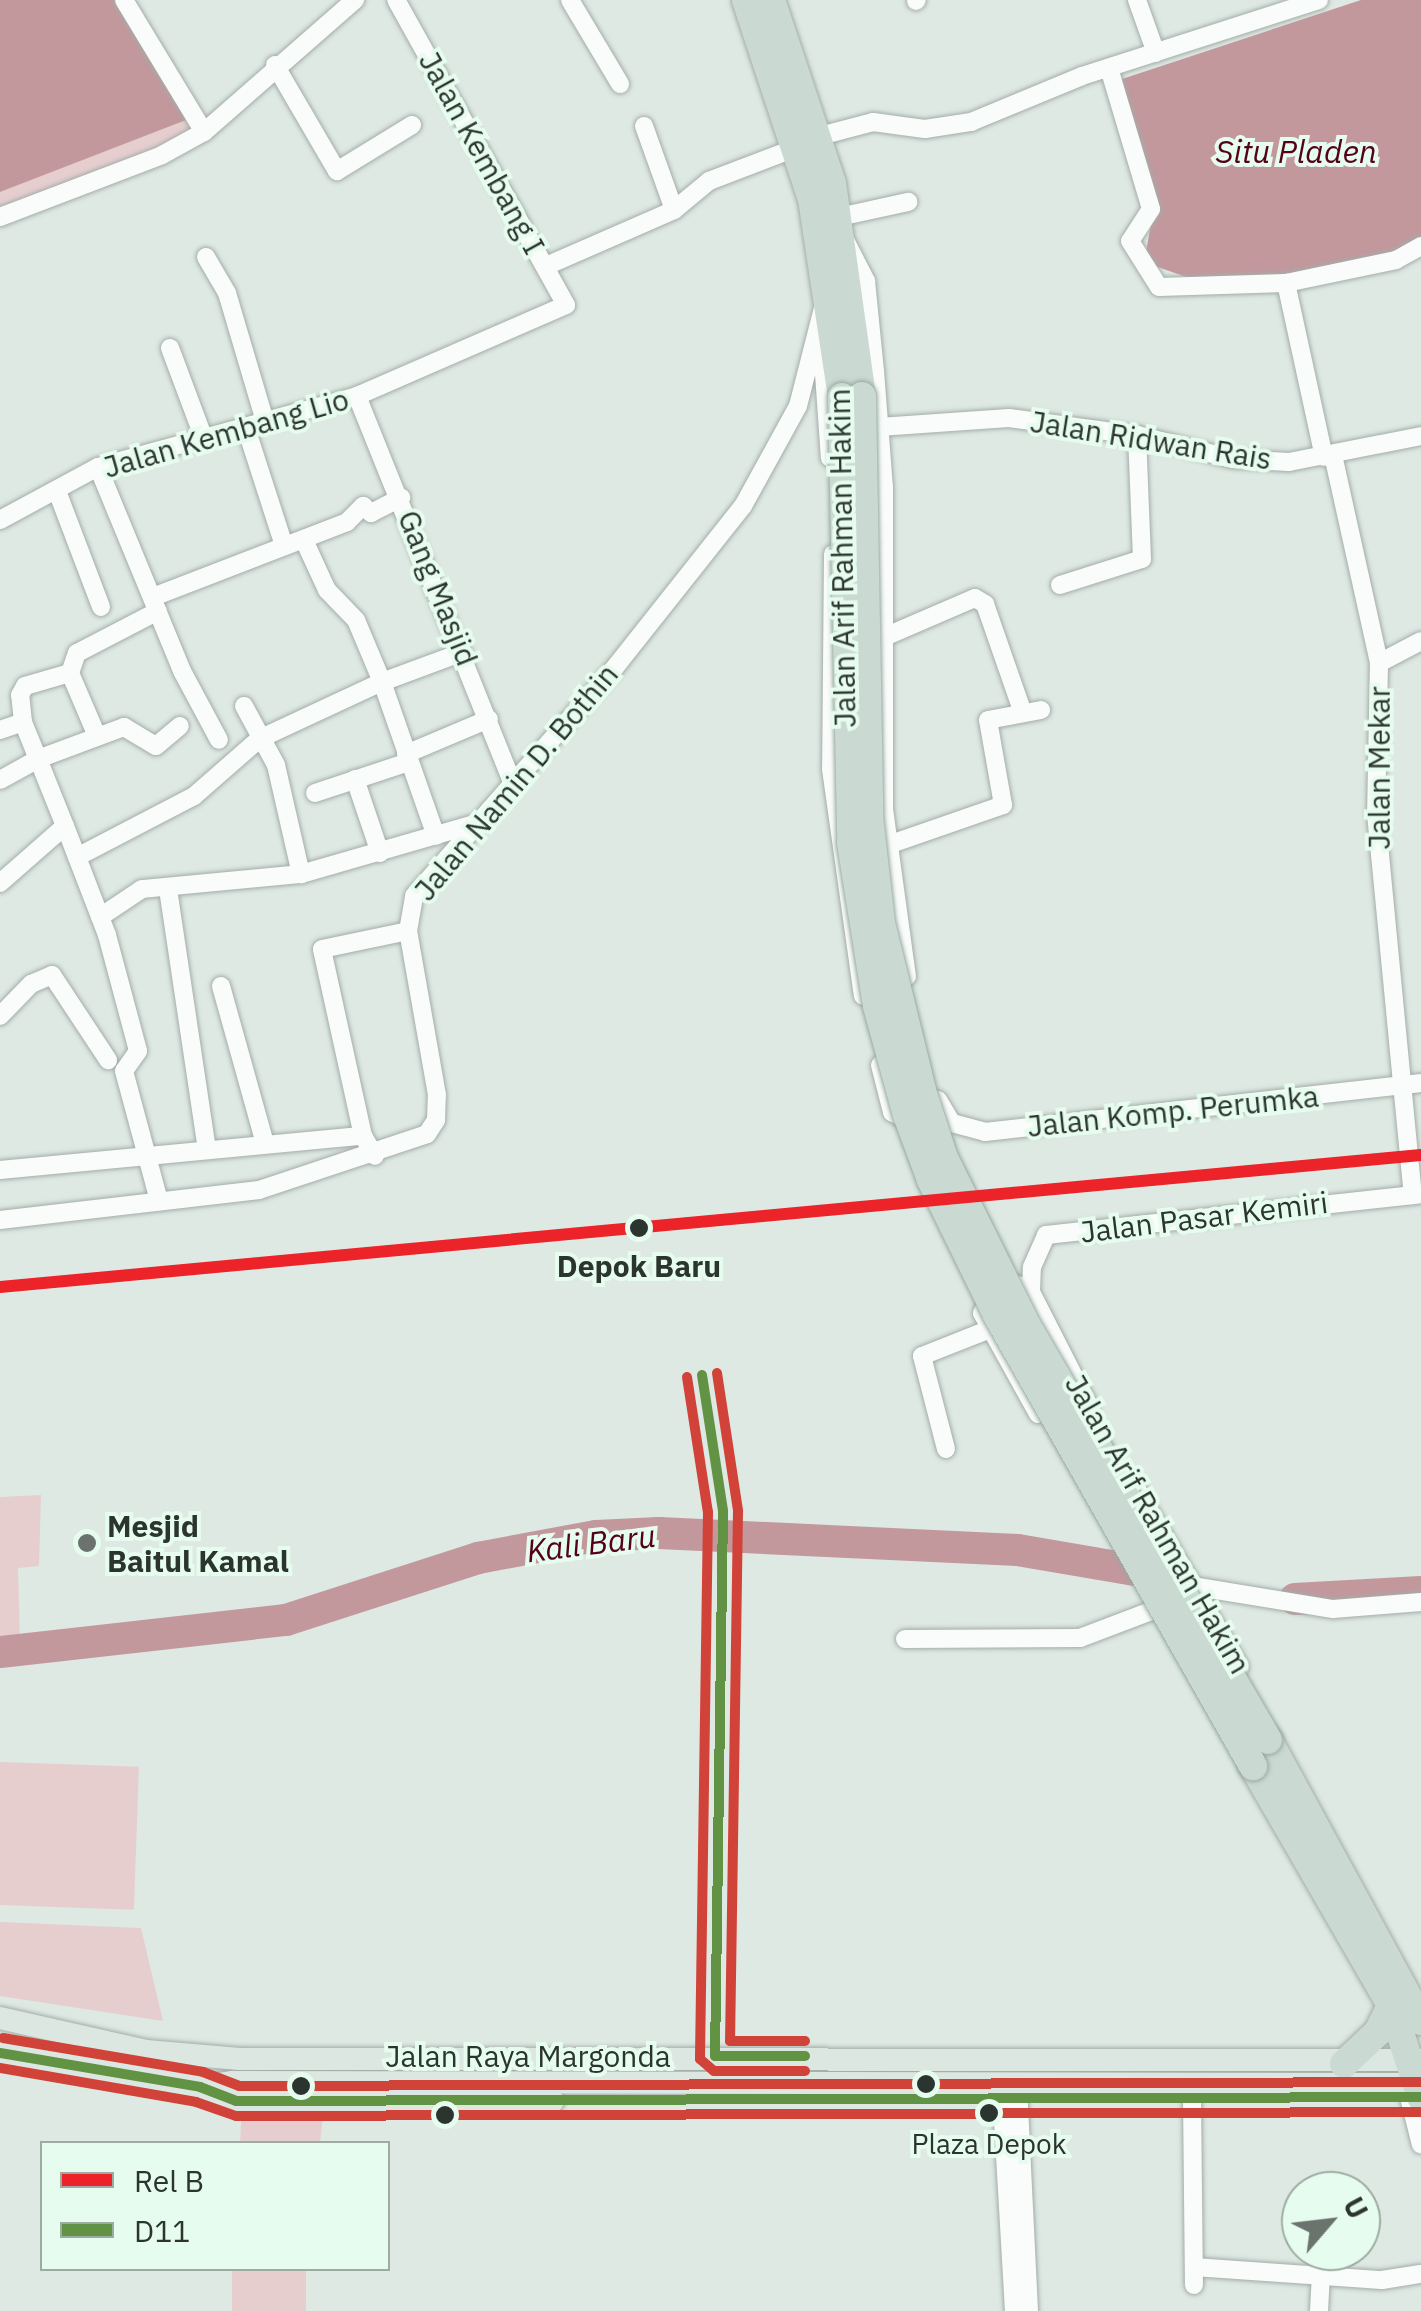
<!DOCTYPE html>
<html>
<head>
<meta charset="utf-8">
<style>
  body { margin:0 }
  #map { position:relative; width:1421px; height:2311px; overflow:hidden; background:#dee9e3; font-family:"IBM Plex Sans",sans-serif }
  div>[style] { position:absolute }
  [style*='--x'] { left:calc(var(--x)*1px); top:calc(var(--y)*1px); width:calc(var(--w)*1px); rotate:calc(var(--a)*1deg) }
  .green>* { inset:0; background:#e6cecf; transform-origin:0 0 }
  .water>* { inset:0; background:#c2989d }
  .river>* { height:32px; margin:-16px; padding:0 16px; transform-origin:16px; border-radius:16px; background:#c2989d }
  .roads { filter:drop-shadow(0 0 2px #a4ada8) drop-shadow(0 0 2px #a4ada8) }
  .minor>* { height:18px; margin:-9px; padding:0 9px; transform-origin:9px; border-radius:9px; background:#fafcfb }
  .major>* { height:22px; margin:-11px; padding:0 11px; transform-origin:11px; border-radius:11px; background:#dde7e2 }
  .highway>* { height:28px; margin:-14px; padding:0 14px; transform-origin:14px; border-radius:14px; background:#cad9d2 }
  .bridges { filter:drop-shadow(0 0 2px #96a9a0) drop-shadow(0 0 2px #96a9a0) }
  .highway-bridge>* { height:28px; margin:-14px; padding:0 14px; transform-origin:14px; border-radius:14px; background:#cad9d2 }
  .bus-1>* { height:10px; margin:-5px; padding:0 5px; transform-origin:5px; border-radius:5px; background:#629344 }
  .bus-2>* { height:10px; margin:-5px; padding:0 5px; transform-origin:5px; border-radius:5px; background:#d14338 }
  .bus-3>* { height:10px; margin:-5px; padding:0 5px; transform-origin:5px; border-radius:5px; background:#d14338 }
  .rail-1>* { height:12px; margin:-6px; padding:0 6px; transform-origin:6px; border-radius:6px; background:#ec2329 }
  .dots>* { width:28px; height:28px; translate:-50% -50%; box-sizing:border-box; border:5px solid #e6fcef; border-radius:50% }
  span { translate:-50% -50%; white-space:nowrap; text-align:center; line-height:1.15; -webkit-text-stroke:8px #e6fcef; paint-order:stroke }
  .bus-label { font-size:28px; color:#2c342f }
  .street-label { font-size:30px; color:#2c342f }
  .stop-label { font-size:30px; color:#2c342f; font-weight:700 }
  .poi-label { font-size:30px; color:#2c342f; font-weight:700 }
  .left { translate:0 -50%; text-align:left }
  .water-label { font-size:32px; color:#53011c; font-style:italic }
  .legend { position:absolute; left:40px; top:2141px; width:350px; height:130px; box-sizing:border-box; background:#e6fcef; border:2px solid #9caca2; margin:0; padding:12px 18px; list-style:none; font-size:30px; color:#2c342f }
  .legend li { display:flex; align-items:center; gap:20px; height:50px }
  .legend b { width:50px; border:2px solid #9caca2 }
  .north { position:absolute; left:1281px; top:2171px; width:100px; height:100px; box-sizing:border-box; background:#e6fcef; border:2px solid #9caca2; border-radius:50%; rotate:62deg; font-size:28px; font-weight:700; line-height:40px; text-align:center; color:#2c342f }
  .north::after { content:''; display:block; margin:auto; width:35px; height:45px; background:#6a736e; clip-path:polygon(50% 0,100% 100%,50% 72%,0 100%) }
</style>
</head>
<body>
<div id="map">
  <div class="green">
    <div style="clip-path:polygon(194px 116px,204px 132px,0 217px,0 192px)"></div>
    <div style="clip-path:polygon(41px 1495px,39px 1566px,18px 1568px,20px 1640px,0 1644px,0 1497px)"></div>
    <div style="left:0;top:1762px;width:139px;height:143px;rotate:2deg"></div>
    <div style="clip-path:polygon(0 1922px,141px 1928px,163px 2021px,0 1996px)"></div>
    <div style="clip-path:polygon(242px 2106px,323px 2114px,320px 2143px,240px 2144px)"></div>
    <div style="left:232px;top:2269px;width:74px;height:42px"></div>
  </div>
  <div class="water">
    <div style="clip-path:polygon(0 0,120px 0,186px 120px,0 192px)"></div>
    <div style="clip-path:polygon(1361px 0,1421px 0,1421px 240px,1398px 254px,1329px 272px,1192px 279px,1155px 266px,1146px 252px,1151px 224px,1119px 80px)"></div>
  </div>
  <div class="river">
    <div style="--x:1295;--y:1599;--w:126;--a:-3.2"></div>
    <div style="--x:0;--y:1652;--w:288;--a:-6.4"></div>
    <div style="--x:286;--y:1620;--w:202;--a:-17.9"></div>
    <div style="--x:478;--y:1558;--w:120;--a:-10.6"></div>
    <div style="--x:596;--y:1536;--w:63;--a:-2.7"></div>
    <div style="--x:659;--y:1533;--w:359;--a:2.7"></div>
    <div style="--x:1018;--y:1550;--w:148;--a:9.7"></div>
  </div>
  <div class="roads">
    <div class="minor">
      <div style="--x:124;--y:0;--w:154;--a:58.8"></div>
      <div style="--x:570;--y:0;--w:98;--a:59.2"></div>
      <div style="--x:1137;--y:0;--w:56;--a:70.3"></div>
      <div style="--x:916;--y:1;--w:1;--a:-45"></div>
      <div style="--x:275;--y:65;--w:123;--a:59.7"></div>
      <div style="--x:337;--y:171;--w:88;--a:-31.5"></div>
      <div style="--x:1109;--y:68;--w:147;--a:73.4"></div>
      <div style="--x:1151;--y:209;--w:38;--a:123"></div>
      <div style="--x:1130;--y:241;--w:54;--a:57.8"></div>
      <div style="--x:1159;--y:287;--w:127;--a:-1.8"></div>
      <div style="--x:1286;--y:283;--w:112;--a:-11.8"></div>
      <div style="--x:1396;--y:260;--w:29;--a:-29"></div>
      <div style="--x:644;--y:126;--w:89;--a:70.3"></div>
      <div style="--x:820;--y:136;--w:55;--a:-14.8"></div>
      <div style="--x:873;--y:122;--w:52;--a:7.7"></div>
      <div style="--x:925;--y:129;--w:47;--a:-8.7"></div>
      <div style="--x:971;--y:122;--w:120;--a:-22.5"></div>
      <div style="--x:1082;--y:76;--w:249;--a:-17.8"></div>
      <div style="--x:0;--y:217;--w:173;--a:-20.9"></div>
      <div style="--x:162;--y:155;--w:48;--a:-28.7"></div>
      <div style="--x:204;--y:132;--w:201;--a:-41.2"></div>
      <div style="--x:839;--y:217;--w:71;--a:-12.3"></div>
      <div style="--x:843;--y:236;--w:51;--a:62.9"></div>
      <div style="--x:866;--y:281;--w:90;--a:84.3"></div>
      <div style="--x:875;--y:371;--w:116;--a:85.6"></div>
      <div style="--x:884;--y:487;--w:322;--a:90"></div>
      <div style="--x:884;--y:809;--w:169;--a:82.2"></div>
      <div style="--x:206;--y:257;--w:42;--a:59.7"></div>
      <div style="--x:227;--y:293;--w:134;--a:73.5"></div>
      <div style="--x:546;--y:266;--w:140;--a:-23.6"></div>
      <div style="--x:674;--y:210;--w:45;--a:-39.6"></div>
      <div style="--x:709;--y:181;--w:95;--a:-20.9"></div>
      <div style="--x:1286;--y:283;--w:178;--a:77.7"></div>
      <div style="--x:822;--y:345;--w:113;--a:86"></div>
      <div style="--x:170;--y:348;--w:97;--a:69.5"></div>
      <div style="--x:357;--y:396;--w:416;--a:68.1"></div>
      <div style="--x:879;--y:427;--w:130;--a:-4"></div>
      <div style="--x:1009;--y:418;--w:129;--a:7.6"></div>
      <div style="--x:1137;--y:435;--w:99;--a:14"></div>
      <div style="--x:1233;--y:459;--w:56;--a:3.1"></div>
      <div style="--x:1289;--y:462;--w:135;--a:-11.1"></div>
      <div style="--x:246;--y:428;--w:124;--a:72.1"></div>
      <div style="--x:1333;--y:455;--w:213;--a:77.5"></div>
      <div style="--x:1379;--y:663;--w:150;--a:91.1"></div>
      <div style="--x:1376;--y:813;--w:384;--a:84.5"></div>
      <div style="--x:98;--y:467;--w:221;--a:67.6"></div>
      <div style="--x:182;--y:671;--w:78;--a:61.8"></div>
      <div style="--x:57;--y:491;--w:124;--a:69.2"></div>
      <div style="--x:0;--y:520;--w:111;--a:-28.4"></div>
      <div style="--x:98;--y:467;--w:269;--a:-15.3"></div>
      <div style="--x:357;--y:396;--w:228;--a:-23.5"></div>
      <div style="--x:566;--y:305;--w:349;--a:-119.1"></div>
      <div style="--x:304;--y:540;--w:55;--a:65.3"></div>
      <div style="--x:327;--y:590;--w:42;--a:46"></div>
      <div style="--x:356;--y:620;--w:67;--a:67.2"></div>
      <div style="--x:382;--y:682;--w:86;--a:-20.3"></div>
      <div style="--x:833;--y:554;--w:215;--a:90.5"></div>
      <div style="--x:831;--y:769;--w:229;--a:82"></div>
      <div style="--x:1060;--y:585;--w:86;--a:-17.6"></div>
      <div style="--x:1142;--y:559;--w:124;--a:-92.3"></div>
      <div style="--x:153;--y:597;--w:208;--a:-21.1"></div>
      <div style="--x:347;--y:522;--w:23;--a:-45"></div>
      <div style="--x:363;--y:506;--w:11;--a:41"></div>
      <div style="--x:371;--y:513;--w:34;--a:-27"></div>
      <div style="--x:882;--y:638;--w:101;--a:-23.3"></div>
      <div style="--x:975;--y:598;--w:12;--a:31"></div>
      <div style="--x:985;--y:604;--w:112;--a:70.8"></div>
      <div style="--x:1379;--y:663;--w:47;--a:-27.6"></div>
      <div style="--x:70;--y:673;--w:69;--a:66.8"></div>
      <div style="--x:244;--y:706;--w:67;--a:61.5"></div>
      <div style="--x:276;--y:765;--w:112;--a:77.1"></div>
      <div style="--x:23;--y:722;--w:27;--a:-96"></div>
      <div style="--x:20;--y:695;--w:10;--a:-61"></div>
      <div style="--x:25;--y:686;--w:47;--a:-16.1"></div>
      <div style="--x:70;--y:673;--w:21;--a:-71"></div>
      <div style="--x:77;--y:653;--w:91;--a:-27.4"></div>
      <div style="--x:0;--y:730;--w:24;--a:-19"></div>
      <div style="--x:23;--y:722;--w:40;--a:68"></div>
      <div style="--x:38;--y:759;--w:43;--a:151.1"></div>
      <div style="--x:406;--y:754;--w:90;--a:-22.9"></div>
      <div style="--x:355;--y:779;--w:78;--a:71.3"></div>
      <div style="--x:315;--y:793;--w:99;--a:-18.3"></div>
      <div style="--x:65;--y:826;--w:117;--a:68.9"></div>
      <div style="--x:107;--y:935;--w:120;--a:75"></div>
      <div style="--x:138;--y:1051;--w:24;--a:125"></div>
      <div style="--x:124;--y:1071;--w:135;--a:74.9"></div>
      <div style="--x:888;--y:845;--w:122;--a:-19.2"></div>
      <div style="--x:1003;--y:805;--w:86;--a:-100"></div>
      <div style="--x:988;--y:720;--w:54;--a:-10.7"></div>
      <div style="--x:77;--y:857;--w:132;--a:-27.5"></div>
      <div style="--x:194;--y:796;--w:86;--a:-41.2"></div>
      <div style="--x:259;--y:739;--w:136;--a:-24.9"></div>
      <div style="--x:382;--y:682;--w:163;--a:70.7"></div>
      <div style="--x:0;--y:883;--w:86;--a:-41.2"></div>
      <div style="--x:65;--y:826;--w:72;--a:-111.9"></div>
      <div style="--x:38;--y:759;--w:92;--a:-20.4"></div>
      <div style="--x:124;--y:727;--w:37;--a:31"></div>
      <div style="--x:156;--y:746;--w:31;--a:-40"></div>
      <div style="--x:168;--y:889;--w:264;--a:81.5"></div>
      <div style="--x:100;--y:917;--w:50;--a:-33.7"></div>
      <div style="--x:142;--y:889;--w:160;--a:-5.4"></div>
      <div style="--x:301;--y:874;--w:180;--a:-16.1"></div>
      <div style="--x:221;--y:986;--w:164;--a:74.4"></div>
      <div style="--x:0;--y:1016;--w:45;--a:-45.9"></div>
      <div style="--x:31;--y:984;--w:23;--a:-23"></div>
      <div style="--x:52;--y:975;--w:102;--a:56.6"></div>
      <div style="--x:880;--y:1065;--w:49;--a:75.7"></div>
      <div style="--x:892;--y:1112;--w:20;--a:30"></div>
      <div style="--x:938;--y:1100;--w:27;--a:59"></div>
      <div style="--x:952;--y:1123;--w:34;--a:15"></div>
      <div style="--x:985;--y:1132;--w:439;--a:-6.4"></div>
      <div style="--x:363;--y:1136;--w:191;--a:-102.4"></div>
      <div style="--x:322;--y:949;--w:88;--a:-11.8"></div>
      <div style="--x:0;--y:1170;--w:365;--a:-5.4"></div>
      <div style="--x:363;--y:1136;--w:23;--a:59"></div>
      <div style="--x:0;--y:1220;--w:261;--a:-6.6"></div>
      <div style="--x:259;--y:1190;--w:177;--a:-18.4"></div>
      <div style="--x:427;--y:1134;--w:17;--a:-57"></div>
      <div style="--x:436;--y:1120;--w:25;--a:-88"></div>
      <div style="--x:437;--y:1095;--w:167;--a:-100"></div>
      <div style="--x:408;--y:931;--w:36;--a:-80"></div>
      <div style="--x:414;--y:896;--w:306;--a:-48.7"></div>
      <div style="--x:616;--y:666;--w:204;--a:-51.6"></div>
      <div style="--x:743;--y:506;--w:114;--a:-61.2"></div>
      <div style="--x:798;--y:406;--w:101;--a:-75.7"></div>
      <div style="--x:1031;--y:1292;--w:25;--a:-88"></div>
      <div style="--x:1032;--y:1267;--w:35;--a:-66"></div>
      <div style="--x:1046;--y:1235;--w:377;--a:-6.2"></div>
      <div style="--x:1038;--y:1414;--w:115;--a:-119"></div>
      <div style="--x:982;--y:1313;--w:18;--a:-63"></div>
      <div style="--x:990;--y:1297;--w:30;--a:-24"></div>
      <div style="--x:1017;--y:1285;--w:16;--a:27"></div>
      <div style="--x:1031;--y:1292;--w:130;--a:63"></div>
      <div style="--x:946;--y:1449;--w:96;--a:-104.5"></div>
      <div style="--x:922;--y:1356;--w:71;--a:-21.5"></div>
      <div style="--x:1135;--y:1486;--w:209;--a:59.9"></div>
      <div style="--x:1198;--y:1587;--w:137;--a:9.3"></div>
      <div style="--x:1333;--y:1609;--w:88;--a:-4.5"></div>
      <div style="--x:905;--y:1639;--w:175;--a:-0.3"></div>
      <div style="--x:1080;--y:1638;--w:76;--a:-20.8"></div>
      <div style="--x:1001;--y:2086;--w:225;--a:86.7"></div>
      <div style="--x:1018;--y:2086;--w:225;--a:87.2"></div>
      <div style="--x:1409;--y:2097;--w:49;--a:76"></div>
      <div style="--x:1192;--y:2098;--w:187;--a:89.4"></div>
      <div style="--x:1194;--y:2267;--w:188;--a:4"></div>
      <div style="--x:1382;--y:2280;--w:39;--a:-9"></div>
      <div style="--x:1319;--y:2311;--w:37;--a:-87"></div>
    </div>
    <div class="major">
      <div style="--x:0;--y:2018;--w:150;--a:12.7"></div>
      <div style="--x:146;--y:2051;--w:94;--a:4.9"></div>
      <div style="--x:240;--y:2059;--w:1181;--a:0.05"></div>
      <div style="--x:0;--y:2053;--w:203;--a:9.6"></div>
      <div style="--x:200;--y:2087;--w:33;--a:-9"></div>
      <div style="--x:233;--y:2082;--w:1188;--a:0.1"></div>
      <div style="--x:200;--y:2087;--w:39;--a:21"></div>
      <div style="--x:236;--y:2101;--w:317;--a:0"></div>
    </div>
    <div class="highway">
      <div style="--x:746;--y:0;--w:210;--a:71.7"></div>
      <div style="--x:812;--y:199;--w:200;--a:81.4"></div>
      <div style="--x:771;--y:0;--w:193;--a:71.6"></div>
      <div style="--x:832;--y:183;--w:215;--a:82"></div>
      <div style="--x:1268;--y:1740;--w:320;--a:61.4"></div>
      <div style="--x:1253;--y:1766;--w:276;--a:60"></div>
      <div style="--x:1391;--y:2005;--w:97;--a:71.9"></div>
      <div style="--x:1344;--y:2064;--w:47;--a:-43.3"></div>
      <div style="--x:1378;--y:2032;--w:30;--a:-64"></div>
    </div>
  </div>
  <div class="bridges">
    <div class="highway-bridge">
      <div style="--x:862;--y:396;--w:420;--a:89"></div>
      <div style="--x:869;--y:816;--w:108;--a:83.6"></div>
      <div style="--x:881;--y:923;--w:176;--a:76.2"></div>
      <div style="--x:923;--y:1094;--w:67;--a:71.8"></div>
      <div style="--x:944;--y:1158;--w:187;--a:63.7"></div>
      <div style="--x:1027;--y:1326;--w:479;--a:59.8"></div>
      <div style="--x:842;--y:397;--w:446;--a:88.8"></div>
      <div style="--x:851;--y:843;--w:165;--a:80.9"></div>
      <div style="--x:877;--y:1006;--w:113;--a:74.6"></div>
      <div style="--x:907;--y:1115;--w:69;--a:69.7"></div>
      <div style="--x:931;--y:1180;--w:150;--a:63.9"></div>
      <div style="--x:997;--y:1315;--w:519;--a:60.42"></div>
    </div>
  </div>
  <div class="bus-1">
    <div style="--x:702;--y:1375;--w:138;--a:81.2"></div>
    <div style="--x:723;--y:1511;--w:545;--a:90.84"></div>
    <div style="--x:715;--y:2056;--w:90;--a:0"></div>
    <div style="--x:0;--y:2053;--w:203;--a:9.6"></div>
    <div style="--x:200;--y:2087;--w:39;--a:21"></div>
    <div style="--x:236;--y:2101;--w:1185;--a:-0.19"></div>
  </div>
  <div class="bus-2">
    <div style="--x:687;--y:1377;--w:137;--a:81.2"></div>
    <div style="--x:708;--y:1512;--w:547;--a:90.84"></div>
    <div style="--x:700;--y:2059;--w:18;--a:41"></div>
    <div style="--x:714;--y:2071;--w:91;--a:0"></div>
    <div style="--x:0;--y:2068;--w:199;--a:9.8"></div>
    <div style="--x:196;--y:2102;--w:42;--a:19.3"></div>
    <div style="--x:236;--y:2116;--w:1185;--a:-0.19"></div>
  </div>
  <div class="bus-3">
    <div style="--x:717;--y:1373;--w:140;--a:81.3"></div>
    <div style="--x:738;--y:1511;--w:530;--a:90.86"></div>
    <div style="--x:730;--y:2041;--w:75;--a:0"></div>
    <div style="--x:3;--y:2038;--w:203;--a:9.6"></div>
    <div style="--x:203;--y:2072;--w:39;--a:21"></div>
    <div style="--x:239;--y:2086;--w:1182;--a:-0.19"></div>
  </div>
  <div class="rail-1">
    <div style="--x:0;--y:1287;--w:1427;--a:-5.31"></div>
  </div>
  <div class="dots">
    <div style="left:639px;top:1228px;background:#2c342f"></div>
    <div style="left:87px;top:1543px;background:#6a736e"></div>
    <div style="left:926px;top:2084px;background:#2c342f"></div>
    <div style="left:301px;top:2086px;background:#2c342f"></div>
    <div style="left:989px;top:2113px;background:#2c342f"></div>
    <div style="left:445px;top:2115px;background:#2c342f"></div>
  </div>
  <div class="bus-label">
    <span style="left:989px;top:2144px">Plaza Depok</span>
  </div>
  <div class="street-label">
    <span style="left:482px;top:153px;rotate:61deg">Jalan Kembang I</span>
    <span style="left:226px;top:433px;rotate:-16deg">Jalan Kembang Lio</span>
    <span style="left:1151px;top:440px;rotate:9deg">Jalan Ridwan Rais</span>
    <span style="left:842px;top:558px;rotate:-91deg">Jalan Arif Rahman Hakim</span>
    <span style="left:438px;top:588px;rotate:68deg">Gang Masjid</span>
    <span style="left:1379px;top:768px;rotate:-90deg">Jalan Mekar</span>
    <span style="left:516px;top:782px;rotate:-50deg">Jalan Namin D. Bothin</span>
    <span style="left:1173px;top:1111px;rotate:-6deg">Jalan Komp. Perumka</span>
    <span style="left:1204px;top:1217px;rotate:-7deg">Jalan Pasar Kemiri</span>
    <span style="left:1158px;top:1524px;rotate:60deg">Jalan Arif Rahman Hakim</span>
    <span style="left:528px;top:2056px">Jalan Raya Margonda</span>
  </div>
  <div class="stop-label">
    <span style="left:639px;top:1266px">Depok Baru</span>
  </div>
  <div class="poi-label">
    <span class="left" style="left:107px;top:1543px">Mesjid<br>Baitul Kamal</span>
  </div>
  <div class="water-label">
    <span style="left:1296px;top:151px">Situ Pladen</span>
    <span style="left:591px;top:1543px;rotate:-7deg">Kali Baru</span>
  </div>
  <ul class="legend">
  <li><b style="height:12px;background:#ec2329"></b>Rel B</li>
  <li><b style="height:12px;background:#629344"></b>D11</li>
  </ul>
  <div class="north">U</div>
</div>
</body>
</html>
